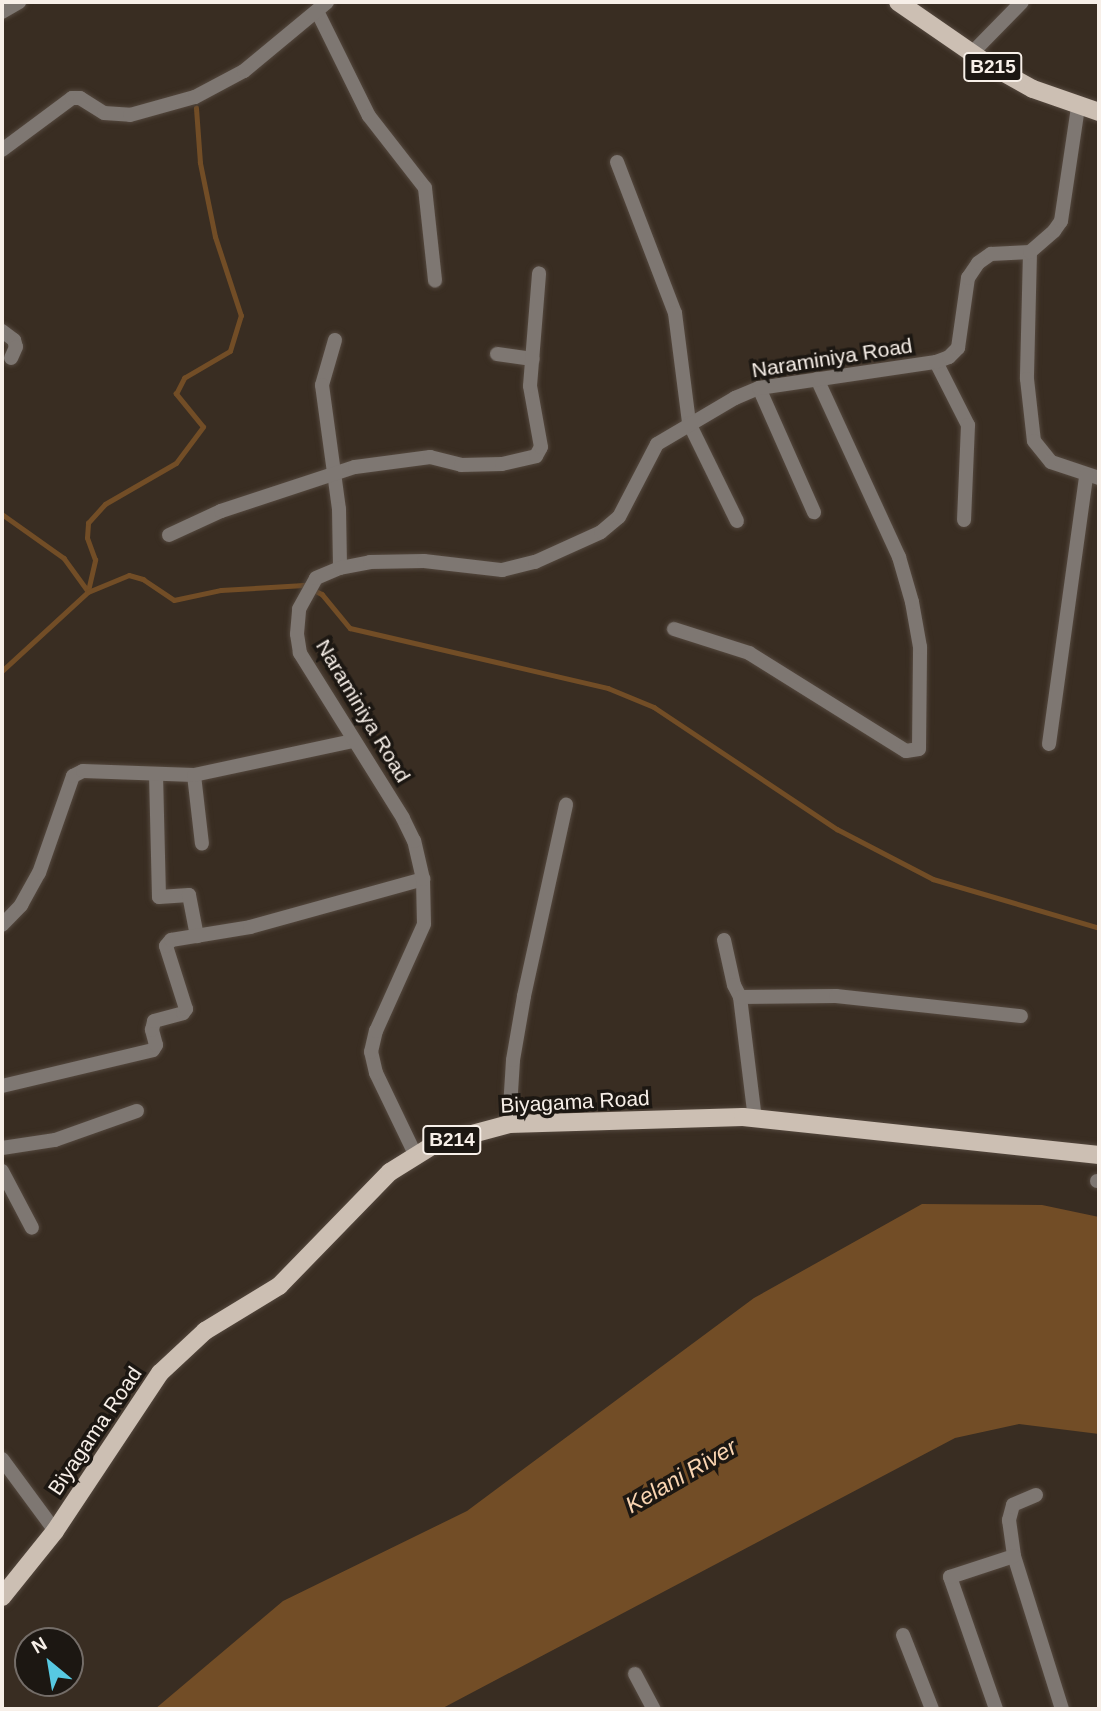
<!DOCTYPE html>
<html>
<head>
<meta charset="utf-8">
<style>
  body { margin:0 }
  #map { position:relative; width:1101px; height:1711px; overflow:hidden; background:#392d22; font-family:Arial,sans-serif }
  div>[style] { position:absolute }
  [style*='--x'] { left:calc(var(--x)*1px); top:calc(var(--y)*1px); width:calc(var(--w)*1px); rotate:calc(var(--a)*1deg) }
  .water>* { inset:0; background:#724d26 }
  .stream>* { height:4.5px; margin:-2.25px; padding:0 2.25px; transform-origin:2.25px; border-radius:2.25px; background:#724d26 }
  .roads { filter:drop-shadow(0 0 2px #54483e) drop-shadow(0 0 2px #54483e) }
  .minor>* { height:14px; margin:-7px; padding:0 7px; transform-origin:7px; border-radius:7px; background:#7e7772 }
  .primary>* { height:18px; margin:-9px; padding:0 9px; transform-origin:9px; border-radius:9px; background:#ccbfb3 }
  span { translate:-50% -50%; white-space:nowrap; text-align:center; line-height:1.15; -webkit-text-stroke:7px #1c1712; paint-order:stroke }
  .shield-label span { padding:2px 5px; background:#1c1712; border:2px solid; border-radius:5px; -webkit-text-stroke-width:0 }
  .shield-label { font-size:19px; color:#f7efe8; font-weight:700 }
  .street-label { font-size:21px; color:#f7efe8 }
  .water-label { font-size:23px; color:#fad5b2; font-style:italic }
  .frame { position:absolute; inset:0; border:4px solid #f7efe8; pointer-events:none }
  .north { position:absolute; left:14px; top:1627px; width:70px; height:70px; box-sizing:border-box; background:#1c1712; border:2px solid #746d68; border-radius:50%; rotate:330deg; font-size:19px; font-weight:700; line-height:28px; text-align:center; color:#f7efe8 }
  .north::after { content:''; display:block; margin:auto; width:24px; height:32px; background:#57c9e2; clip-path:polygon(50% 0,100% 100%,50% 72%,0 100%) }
</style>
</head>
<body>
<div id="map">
  <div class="water">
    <div style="clip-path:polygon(922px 1204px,1042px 1205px,1099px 1217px,1099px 1434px,1019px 1424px,955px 1438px,441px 1709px,155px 1709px,283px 1601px,467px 1511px,754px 1298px)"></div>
  </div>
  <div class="stream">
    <div style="--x:2;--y:514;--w:76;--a:35.4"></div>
    <div style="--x:64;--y:558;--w:41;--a:54"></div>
    <div style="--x:88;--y:591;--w:32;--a:-77"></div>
    <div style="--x:95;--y:560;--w:23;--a:-110"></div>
    <div style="--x:87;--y:538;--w:15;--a:-86"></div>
    <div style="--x:88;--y:523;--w:25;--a:-48"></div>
    <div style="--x:105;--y:504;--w:82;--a:-30"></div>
    <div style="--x:176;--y:463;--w:45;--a:-53.1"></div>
    <div style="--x:203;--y:427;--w:43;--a:-129.3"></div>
    <div style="--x:176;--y:394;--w:18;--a:-63"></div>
    <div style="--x:184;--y:378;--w:53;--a:-30.4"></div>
    <div style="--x:230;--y:351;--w:37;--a:-73"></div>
    <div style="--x:241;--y:316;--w:83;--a:-108.2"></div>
    <div style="--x:215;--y:237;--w:76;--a:-101.5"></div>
    <div style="--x:200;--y:163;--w:55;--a:-94.2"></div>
    <div style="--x:2;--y:671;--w:117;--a:-42.6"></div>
    <div style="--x:88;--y:592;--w:44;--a:-22.5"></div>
    <div style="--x:129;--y:575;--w:15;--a:16"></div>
    <div style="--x:143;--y:579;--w:37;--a:34"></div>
    <div style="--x:174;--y:600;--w:48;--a:-12"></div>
    <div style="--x:221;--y:590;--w:83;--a:-3.4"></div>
    <div style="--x:304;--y:585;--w:20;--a:27"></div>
    <div style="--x:322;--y:594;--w:44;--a:50.5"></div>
    <div style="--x:350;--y:628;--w:265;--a:13.1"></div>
    <div style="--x:608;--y:688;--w:50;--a:22.4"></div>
    <div style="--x:654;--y:707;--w:220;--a:33.7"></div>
    <div style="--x:837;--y:829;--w:108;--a:27.5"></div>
    <div style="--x:933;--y:879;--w:173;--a:16.4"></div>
  </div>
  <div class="roads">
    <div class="minor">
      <div style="--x:317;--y:11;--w:117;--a:63.7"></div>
      <div style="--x:369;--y:116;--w:91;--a:52.1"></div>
      <div style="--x:425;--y:188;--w:93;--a:83.8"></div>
      <div style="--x:2;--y:12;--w:20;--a:-30"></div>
      <div style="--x:972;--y:53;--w:71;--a:-45.6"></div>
      <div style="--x:2;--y:150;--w:87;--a:-36.6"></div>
      <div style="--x:72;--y:98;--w:8;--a:0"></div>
      <div style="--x:80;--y:98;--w:28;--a:32"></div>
      <div style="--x:104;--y:113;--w:26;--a:4"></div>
      <div style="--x:130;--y:115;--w:67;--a:-15.5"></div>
      <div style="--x:195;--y:97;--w:55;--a:-28"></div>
      <div style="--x:244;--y:71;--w:108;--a:-39.7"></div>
      <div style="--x:617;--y:162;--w:162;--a:69"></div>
      <div style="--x:675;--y:313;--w:111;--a:82.7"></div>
      <div style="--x:689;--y:423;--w:109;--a:63.9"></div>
      <div style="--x:1030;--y:252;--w:127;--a:91.4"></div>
      <div style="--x:1027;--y:379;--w:62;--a:83.6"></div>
      <div style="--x:1034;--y:441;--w:27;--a:51"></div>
      <div style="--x:1051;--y:462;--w:51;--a:18.4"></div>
      <div style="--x:2;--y:331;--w:15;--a:37"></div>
      <div style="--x:14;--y:340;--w:7;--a:74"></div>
      <div style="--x:16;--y:347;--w:12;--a:114"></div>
      <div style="--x:335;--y:340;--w:47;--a:106.1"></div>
      <div style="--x:322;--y:385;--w:125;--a:82.2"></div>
      <div style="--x:339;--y:509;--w:59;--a:89"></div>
      <div style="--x:497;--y:354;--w:36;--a:8"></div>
      <div style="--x:936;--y:362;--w:71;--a:63.1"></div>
      <div style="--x:968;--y:425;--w:95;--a:92.4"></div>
      <div style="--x:759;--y:388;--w:136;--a:66.1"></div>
      <div style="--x:169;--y:535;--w:57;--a:-24.8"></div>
      <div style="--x:221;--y:511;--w:141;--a:-18.2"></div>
      <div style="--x:355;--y:467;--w:76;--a:-7.6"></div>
      <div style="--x:430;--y:457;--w:32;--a:14"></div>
      <div style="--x:461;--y:465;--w:41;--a:-1.4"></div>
      <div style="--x:502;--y:464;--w:35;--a:-13"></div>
      <div style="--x:536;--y:456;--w:10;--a:-61"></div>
      <div style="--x:541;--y:447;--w:62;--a:-100.2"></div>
      <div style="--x:530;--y:386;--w:113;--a:-85.4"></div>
      <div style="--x:674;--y:629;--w:79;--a:17.7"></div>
      <div style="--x:749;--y:653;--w:185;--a:32"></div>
      <div style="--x:906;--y:751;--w:13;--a:-9"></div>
      <div style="--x:919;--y:749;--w:102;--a:-89.4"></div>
      <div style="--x:920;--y:647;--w:46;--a:-100.1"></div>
      <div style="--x:912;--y:602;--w:47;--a:-106.1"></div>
      <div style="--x:899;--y:557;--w:196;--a:-114.7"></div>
      <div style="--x:1049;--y:744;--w:271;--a:-82.1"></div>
      <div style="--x:156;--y:774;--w:123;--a:88.6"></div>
      <div style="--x:159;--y:897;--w:30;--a:-4"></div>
      <div style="--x:189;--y:895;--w:42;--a:79"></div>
      <div style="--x:194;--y:775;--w:69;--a:83.4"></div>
      <div style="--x:2;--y:925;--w:28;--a:-46"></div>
      <div style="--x:21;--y:905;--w:37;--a:-61"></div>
      <div style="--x:39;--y:873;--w:103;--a:-70.7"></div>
      <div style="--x:73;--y:776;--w:11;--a:-27"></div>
      <div style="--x:83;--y:771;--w:111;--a:2.1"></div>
      <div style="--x:194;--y:775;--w:163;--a:-12.1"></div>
      <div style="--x:724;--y:940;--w:46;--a:77.5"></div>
      <div style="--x:734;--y:985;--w:13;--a:63"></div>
      <div style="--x:740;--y:997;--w:123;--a:83"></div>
      <div style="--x:740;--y:997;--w:96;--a:-0.6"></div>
      <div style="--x:836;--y:996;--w:186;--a:6.2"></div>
      <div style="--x:2;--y:1086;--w:155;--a:-13.4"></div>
      <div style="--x:153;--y:1050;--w:6;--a:-59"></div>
      <div style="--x:156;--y:1045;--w:16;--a:-105"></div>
      <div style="--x:152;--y:1030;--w:9;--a:-77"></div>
      <div style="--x:154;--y:1021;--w:30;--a:-15"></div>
      <div style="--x:183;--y:1013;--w:5;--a:-53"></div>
      <div style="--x:186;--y:1009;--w:66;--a:-107.6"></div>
      <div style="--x:166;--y:946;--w:8;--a:-50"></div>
      <div style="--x:171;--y:940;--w:80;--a:-9.3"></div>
      <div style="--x:250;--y:927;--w:180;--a:-15.5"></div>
      <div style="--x:509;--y:1124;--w:64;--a:-86.4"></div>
      <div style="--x:513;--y:1060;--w:65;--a:-80.2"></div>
      <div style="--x:524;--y:996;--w:196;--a:-77.6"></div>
      <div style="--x:2;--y:1148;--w:54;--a:-8.6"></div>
      <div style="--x:55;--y:1140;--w:87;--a:-19.5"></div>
      <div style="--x:415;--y:1154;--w:90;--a:-115.7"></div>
      <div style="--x:376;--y:1073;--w:22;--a:-103"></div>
      <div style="--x:371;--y:1052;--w:22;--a:-77"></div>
      <div style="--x:376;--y:1031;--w:117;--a:-65.8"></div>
      <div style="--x:424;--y:924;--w:45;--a:-91.3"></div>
      <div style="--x:423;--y:879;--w:39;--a:-103"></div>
      <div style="--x:414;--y:841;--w:25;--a:-116"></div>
      <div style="--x:403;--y:818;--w:195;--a:-122"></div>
      <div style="--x:300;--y:653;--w:19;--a:-99"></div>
      <div style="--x:297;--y:634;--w:25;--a:-85"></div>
      <div style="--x:299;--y:609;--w:35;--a:-61"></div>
      <div style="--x:316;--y:578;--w:26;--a:-23"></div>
      <div style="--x:340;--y:568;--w:31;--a:-11"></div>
      <div style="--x:370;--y:562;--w:54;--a:-1.1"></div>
      <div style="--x:424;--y:561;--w:79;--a:6.6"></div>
      <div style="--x:502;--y:570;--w:34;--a:-14"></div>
      <div style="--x:535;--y:562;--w:72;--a:-24.4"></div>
      <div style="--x:601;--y:532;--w:23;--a:-40"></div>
      <div style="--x:619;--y:517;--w:82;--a:-62.5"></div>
      <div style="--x:657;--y:444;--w:91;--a:-30.5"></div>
      <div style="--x:735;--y:398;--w:26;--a:-23"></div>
      <div style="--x:759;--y:388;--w:179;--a:-8.4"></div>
      <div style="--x:936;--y:362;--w:14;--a:-21"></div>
      <div style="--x:949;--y:357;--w:13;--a:-45"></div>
      <div style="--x:958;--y:348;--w:71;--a:-81.9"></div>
      <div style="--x:968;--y:278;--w:18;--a:-56"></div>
      <div style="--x:978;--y:263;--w:16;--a:-35"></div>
      <div style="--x:991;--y:254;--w:39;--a:-3"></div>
      <div style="--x:1030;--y:252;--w:32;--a:-41"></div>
      <div style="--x:1054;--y:231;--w:12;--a:-55"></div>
      <div style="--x:1061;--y:221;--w:115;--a:-81.5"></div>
      <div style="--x:2;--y:1171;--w:64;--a:62.2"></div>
      <div style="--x:1097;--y:1181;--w:2;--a:0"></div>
      <div style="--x:2;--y:1459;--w:89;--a:53.6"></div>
      <div style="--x:1036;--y:1495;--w:25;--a:157"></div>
      <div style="--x:1013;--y:1505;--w:16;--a:105"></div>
      <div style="--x:1009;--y:1520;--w:36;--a:82"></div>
      <div style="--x:1014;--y:1556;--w:160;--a:72.6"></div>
      <div style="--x:903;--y:1635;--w:79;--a:68.6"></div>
      <div style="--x:635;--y:1674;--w:40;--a:62"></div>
      <div style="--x:996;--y:1709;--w:140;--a:-109.2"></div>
      <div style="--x:950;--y:1577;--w:67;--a:-18.2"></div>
    </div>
    <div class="primary">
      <div style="--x:898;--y:2;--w:109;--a:34.6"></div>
      <div style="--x:988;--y:64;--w:51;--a:29.1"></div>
      <div style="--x:1033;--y:89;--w:70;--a:19.2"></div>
      <div style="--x:2;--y:1597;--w:85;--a:-51.2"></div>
      <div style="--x:55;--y:1531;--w:190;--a:-56.4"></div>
      <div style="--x:160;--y:1373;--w:62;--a:-43"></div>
      <div style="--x:205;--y:1331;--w:87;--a:-31.3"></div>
      <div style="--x:279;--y:1286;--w:159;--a:-45.8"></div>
      <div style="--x:390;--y:1172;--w:53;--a:-31.9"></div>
      <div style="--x:435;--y:1144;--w:77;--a:-15.1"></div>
      <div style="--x:509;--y:1124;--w:234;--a:-1.7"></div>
      <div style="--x:743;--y:1117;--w:358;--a:6.1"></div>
    </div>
  </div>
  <div class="shield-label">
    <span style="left:993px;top:67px">B215</span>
    <span style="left:452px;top:1140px">B214</span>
  </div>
  <div class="street-label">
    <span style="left:832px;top:358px;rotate:-9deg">Naraminiya Road</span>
    <span style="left:363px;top:711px;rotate:59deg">Naraminiya Road</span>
    <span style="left:575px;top:1102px;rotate:-3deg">Biyagama Road</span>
    <span style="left:95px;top:1431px;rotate:-56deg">Biyagama Road</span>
  </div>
  <div class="water-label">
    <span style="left:681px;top:1476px;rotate:-30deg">Kelani River</span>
  </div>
  <div class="frame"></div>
  <div class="north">N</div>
</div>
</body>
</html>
